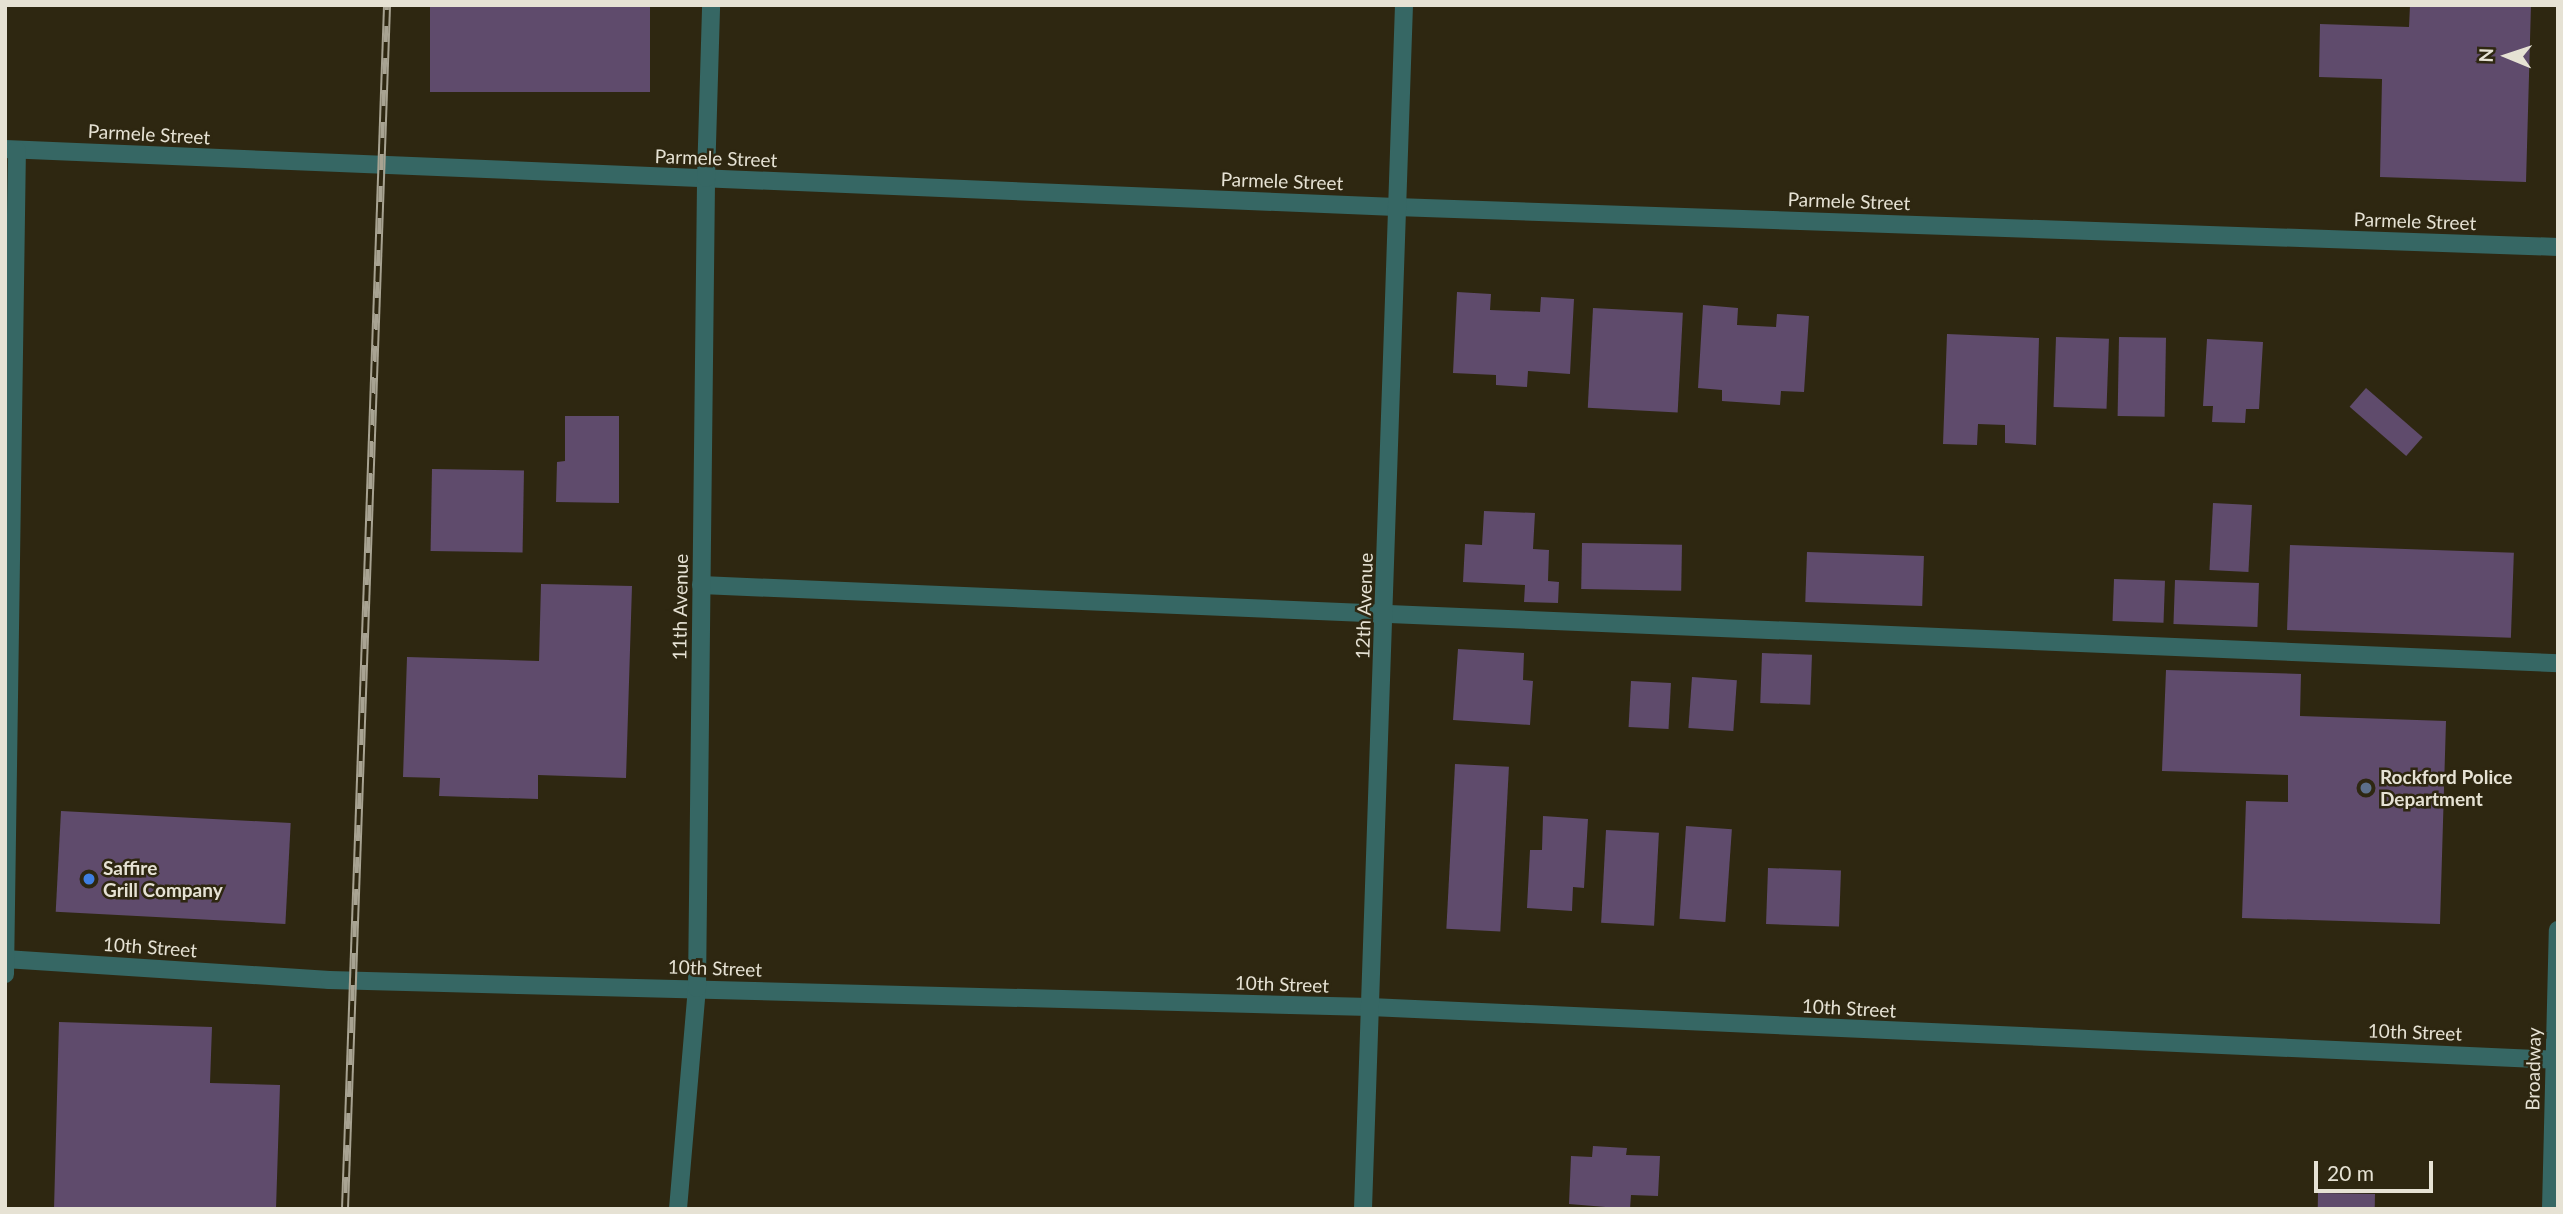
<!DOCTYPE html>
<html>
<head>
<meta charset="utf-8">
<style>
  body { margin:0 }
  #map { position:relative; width:2563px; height:1214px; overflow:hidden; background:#2e2711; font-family:Lato,sans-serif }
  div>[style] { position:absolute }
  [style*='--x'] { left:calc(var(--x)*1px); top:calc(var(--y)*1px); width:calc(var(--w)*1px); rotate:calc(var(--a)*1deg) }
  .building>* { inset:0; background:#5f4b6c; transform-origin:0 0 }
  .service>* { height:18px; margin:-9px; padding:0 9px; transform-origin:9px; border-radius:9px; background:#366764 }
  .minor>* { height:18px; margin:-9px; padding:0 9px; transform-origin:9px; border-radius:9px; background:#366764 }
  .tertiary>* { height:18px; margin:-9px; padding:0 9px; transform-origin:9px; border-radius:9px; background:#366764 }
  .rail>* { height:8px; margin-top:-4px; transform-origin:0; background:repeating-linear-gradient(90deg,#2e2711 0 16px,#a8a392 0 32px); box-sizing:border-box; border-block:2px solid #a8a392 }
  .dots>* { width:19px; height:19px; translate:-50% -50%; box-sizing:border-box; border:4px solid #2e2711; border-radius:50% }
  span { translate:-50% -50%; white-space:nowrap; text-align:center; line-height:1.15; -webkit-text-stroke:5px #2e2711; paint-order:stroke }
  .street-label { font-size:19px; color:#e6e2d4 }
  .poi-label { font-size:19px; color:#e6e2d4; font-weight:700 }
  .left { translate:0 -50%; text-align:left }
  .frame { position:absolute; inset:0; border:7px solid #e6e2d4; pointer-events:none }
  .north { position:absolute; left:2472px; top:21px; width:70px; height:70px; -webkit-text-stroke:5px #2e2711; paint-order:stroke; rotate:272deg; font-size:19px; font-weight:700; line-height:28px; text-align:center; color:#e6e2d4 }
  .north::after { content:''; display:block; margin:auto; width:24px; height:32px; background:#e6e2d4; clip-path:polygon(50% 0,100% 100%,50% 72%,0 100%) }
  .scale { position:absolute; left:2314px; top:1161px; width:119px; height:32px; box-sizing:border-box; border:4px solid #e6e2d4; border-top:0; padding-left:9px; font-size:21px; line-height:24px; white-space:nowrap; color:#e6e2d4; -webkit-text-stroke:5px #2e2711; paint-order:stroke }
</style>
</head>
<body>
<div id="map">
  <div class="building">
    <div style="left:430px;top:5px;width:220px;height:87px"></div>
    <div style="clip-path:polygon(2410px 5px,2531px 5px,2526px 182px,2380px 177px,2382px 79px,2319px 77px,2320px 24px,2409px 27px)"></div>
    <div style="clip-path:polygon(1457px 292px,1491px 294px,1490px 310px,1540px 312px,1541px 297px,1574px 299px,1570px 374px,1528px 371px,1527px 387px,1496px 385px,1496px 375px,1453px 373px)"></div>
    <div style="clip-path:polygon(1703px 305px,1738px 308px,1737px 325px,1776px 327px,1777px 314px,1809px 316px,1804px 392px,1781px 391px,1780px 405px,1722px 401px,1722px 390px,1698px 388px)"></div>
    <div style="left:1593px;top:308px;width:90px;height:100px;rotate:3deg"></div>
    <div style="clip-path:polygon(1947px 334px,2039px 338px,2036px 445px,2005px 443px,2005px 425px,1978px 424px,1977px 445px,1943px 444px)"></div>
    <div style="left:2056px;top:337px;width:53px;height:70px;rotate:2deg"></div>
    <div style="left:2119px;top:337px;width:47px;height:79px;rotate:1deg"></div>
    <div style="clip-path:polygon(2207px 339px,2263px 342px,2259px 409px,2246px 409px,2245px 423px,2212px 422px,2213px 406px,2203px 406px)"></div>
    <div style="left:2366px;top:388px;width:75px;height:25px;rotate:41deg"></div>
    <div style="clip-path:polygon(565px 416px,619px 416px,619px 503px,556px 502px,557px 462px,565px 461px)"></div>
    <div style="left:432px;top:469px;width:92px;height:82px;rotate:1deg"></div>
    <div style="left:2213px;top:503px;width:39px;height:67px;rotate:3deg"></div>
    <div style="clip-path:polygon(1484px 511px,1535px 513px,1533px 549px,1549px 550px,1548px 581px,1559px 582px,1558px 603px,1524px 602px,1525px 585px,1463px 582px,1465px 544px,1482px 545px)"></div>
    <div style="left:1582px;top:543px;width:100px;height:46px;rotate:1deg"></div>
    <div style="left:2290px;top:545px;width:224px;height:85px;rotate:2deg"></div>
    <div style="left:1807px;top:552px;width:117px;height:50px;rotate:2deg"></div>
    <div style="left:2114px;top:579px;width:51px;height:42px;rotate:2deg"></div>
    <div style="left:2175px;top:580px;width:84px;height:44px;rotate:2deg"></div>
    <div style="clip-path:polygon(541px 584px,632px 586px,626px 778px,538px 775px,538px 799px,439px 796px,440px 778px,403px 777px,407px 657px,539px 661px)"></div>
    <div style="clip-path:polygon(1458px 649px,1524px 653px,1523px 680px,1533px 681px,1530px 725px,1453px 720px)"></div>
    <div style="left:1762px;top:653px;width:50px;height:50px;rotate:2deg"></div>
    <div style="clip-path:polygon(2166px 670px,2301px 674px,2300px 716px,2446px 721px,2440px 924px,2242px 918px,2246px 801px,2288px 802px,2288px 775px,2162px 771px)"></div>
    <div style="left:1692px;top:677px;width:45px;height:51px;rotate:4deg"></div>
    <div style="left:1631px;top:681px;width:40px;height:46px;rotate:3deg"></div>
    <div style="left:1455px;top:764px;width:54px;height:165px;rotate:3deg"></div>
    <div style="left:61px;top:811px;width:230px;height:101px;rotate:3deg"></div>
    <div style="clip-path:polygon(1543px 816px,1588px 819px,1584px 888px,1573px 887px,1572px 911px,1527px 908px,1530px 850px,1542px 850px)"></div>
    <div style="left:1686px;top:826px;width:46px;height:93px;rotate:4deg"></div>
    <div style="left:1606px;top:830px;width:53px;height:93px;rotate:3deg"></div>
    <div style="left:1768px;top:868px;width:73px;height:56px;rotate:2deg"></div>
    <div style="clip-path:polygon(59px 1022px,212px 1027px,210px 1083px,280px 1085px,276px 1209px,54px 1209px)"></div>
    <div style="clip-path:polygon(1593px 1146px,1627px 1148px,1626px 1155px,1660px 1156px,1658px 1196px,1631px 1195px,1630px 1209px,1569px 1204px,1571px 1156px,1592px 1157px)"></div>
    <div style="left:2318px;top:1193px;width:57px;height:16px;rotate:1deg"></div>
  </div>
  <div class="service">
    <div style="--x:701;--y:585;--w:1859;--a:2.41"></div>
  </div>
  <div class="minor">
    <div style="--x:5;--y:149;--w:1392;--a:2.39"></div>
    <div style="--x:1396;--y:207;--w:1163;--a:1.97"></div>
    <div style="--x:5;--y:959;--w:325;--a:3.7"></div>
    <div style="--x:329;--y:980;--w:1041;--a:1.49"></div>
    <div style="--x:1370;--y:1007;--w:1189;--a:2.55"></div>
    <div style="--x:5;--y:974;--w:824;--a:-89.17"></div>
    <div style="--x:678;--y:1209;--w:222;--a:-85.1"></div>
    <div style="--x:697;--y:988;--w:810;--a:-89.36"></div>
    <div style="--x:706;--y:178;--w:173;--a:-88.3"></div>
    <div style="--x:1363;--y:1209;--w:1205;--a:-88.05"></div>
  </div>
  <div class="tertiary">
    <div style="--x:2551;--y:1209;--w:279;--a:-88.6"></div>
  </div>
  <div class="rail">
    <div style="--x:345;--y:1209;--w:1205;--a:-88"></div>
  </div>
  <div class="dots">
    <div style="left:2366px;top:788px;background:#5c6f8a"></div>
    <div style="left:89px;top:879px;background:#3f7fe0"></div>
  </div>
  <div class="street-label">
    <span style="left:149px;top:134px;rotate:3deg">Parmele Street</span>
    <span style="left:716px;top:158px;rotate:2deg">Parmele Street</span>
    <span style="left:1282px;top:181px;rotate:2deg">Parmele Street</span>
    <span style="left:1849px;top:201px;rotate:2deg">Parmele Street</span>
    <span style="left:2415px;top:221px;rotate:2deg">Parmele Street</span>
    <span style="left:1364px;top:606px;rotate:-88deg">12th Avenue</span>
    <span style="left:680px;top:607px;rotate:-89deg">11th Avenue</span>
    <span style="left:150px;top:947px;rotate:4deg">10th Street</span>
    <span style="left:715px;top:968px;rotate:2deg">10th Street</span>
    <span style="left:1282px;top:984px;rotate:2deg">10th Street</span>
    <span style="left:1849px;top:1008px;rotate:3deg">10th Street</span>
    <span style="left:2415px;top:1032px;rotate:2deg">10th Street</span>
    <span style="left:2533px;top:1069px;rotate:-89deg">Broadway</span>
  </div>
  <div class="poi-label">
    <span class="left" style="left:2380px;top:788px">Rockford Police<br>Department</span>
    <span class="left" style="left:103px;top:879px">Saffire<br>Grill Company</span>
  </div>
  <div class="frame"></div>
  <div class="north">N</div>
  <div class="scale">20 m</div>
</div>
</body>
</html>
